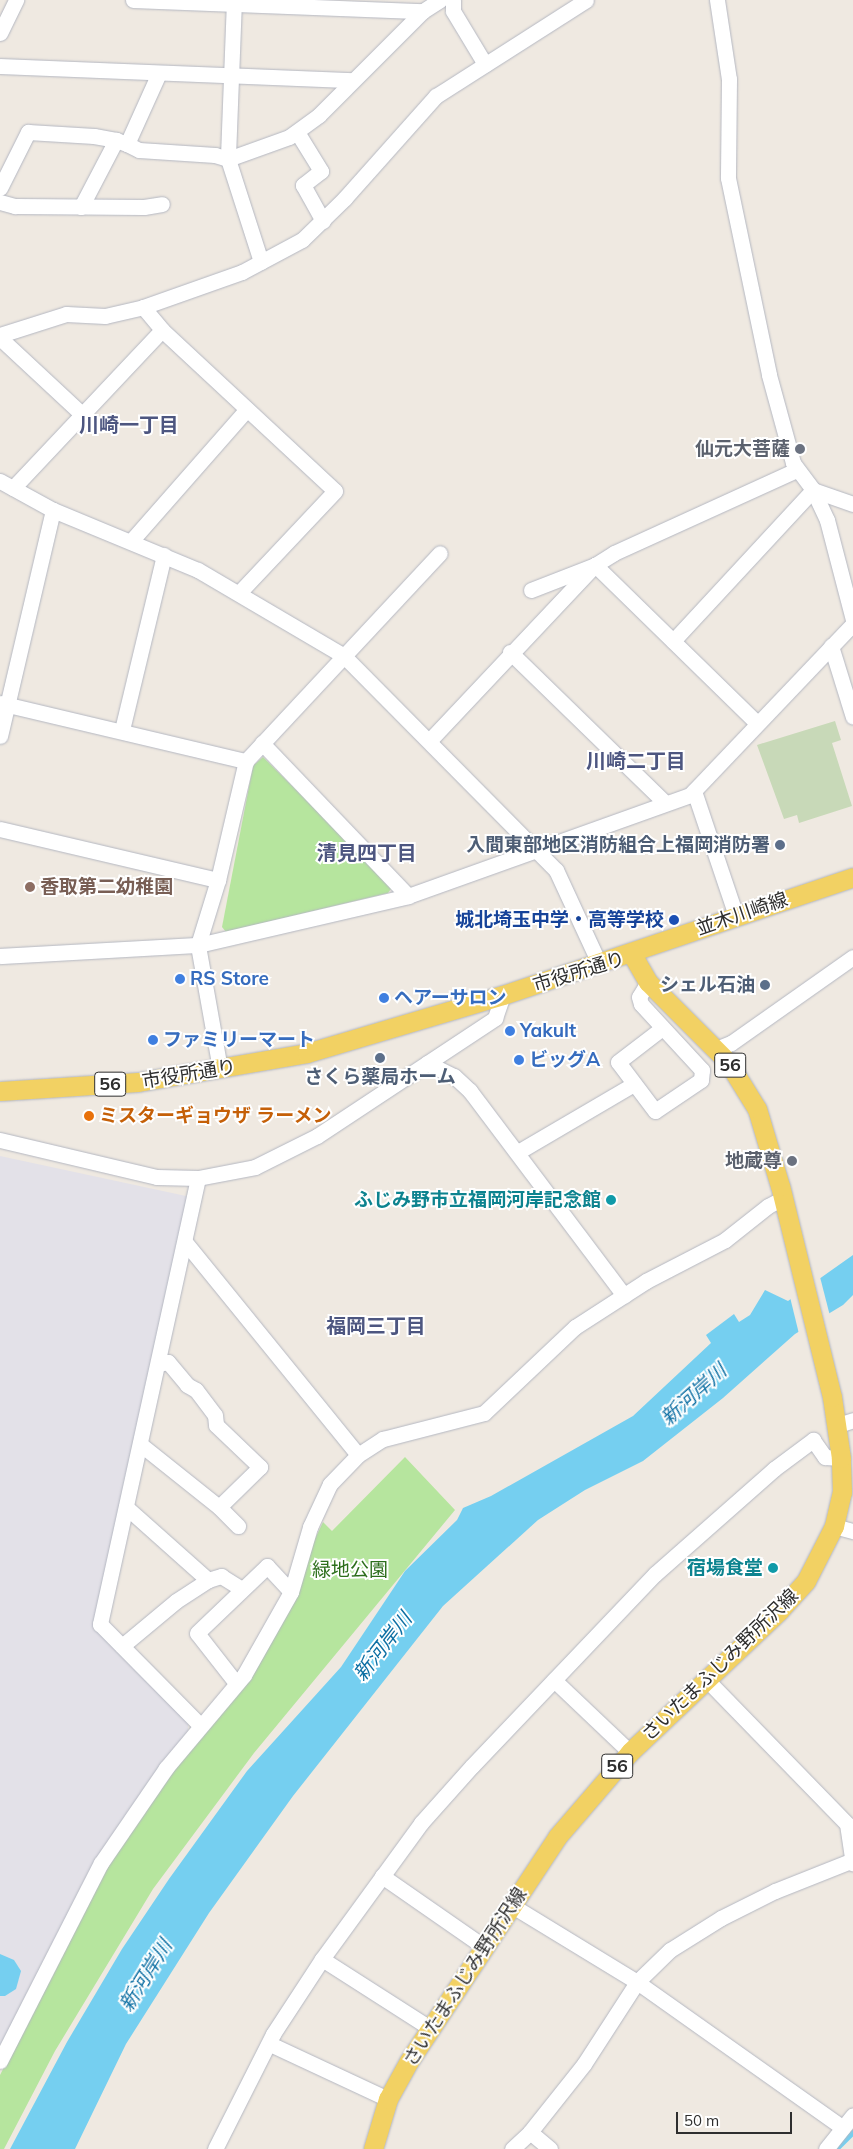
<!DOCTYPE html>
<html>
<head>
<meta charset="utf-8">
<style>
  body { margin:0 }
  #map { position:relative; width:853px; height:2149px; overflow:hidden; background:#efe9e1; font-family:Mulish,"Noto Sans JP",sans-serif }
  div>[style] { position:absolute }
  [style*='--x'] { left:calc(var(--x)*1px); top:calc(var(--y)*1px); width:calc(var(--w)*1px); rotate:calc(var(--a)*1deg) }
  .industrial>* { inset:0; background:#e3e1e8 }
  .green>* { inset:0; background:#b6e59e }
  .cemetery>* { inset:0; background:#c8d9b8 }
  .water>* { inset:0; background:#75cff0 }
  .pier>* { inset:0; background:#efe9e1 }
  .stream>* { height:4.5px; margin:-2.25px; padding:0 2.25px; transform-origin:2.25px; border-radius:2.25px; background:#75cff0 }
  .roads { filter:drop-shadow(0 0 1px #b4b7c1) drop-shadow(0 0 1px #b4b7c1) }
  .minor>* { height:15px; margin:-7.5px; padding:0 7.5px; transform-origin:7.5px; border-radius:7.5px; background:#fff }
  .major>* { height:19px; margin:-9.5px; padding:0 9.5px; transform-origin:9.5px; border-radius:9.5px; background:#f2d163 }
  .dots>* { width:14px; height:14px; translate:-50% -50%; box-sizing:border-box; border:2px solid #fff; border-radius:50% }
  span { translate:-50% -50%; white-space:nowrap; text-align:center; line-height:1.15; -webkit-text-stroke:4px #fff; paint-order:stroke }
  .shield-label span { padding:1px 4px; background:#fff; border:1px solid; border-radius:4px; -webkit-text-stroke-width:0 }
  .shield-label { font-size:18px; color:#2e2e2e; font-weight:700 }
  .worship-label { font-size:19px; color:#5b616d; font-weight:700 }
  .right { translate:-100% -50%; text-align:right }
  .service-label { font-size:19px; color:#4e5e75; font-weight:700 }
  .education-label { font-size:19px; color:#785e54; font-weight:700 }
  .left { translate:0 -50%; text-align:left }
  .street-label { font-size:19px; color:#2e2e2e }
  .transit-label { font-size:19px; color:#164399; font-weight:700 }
  .shop-label { font-size:19px; color:#366cbe; font-weight:700 }
  .food-label { font-size:19px; color:#c56008; font-weight:700 }
  .culture-label { font-size:19px; color:#0d838f; font-weight:700 }
  .park-label { font-size:19px; color:#2c6e1b }
  .neighbourhood-label { font-size:20px; color:#4d5680; font-weight:700 }
  .water-label { font-size:20px; color:#0d6fa3; font-style:italic }
  .scale { position:absolute; left:676px; top:2112px; width:116px; height:22px; box-sizing:border-box; border:2px solid #2e2e2e; border-top:0; padding-left:6px; font-size:15px; line-height:18px; white-space:nowrap; color:#2e2e2e; -webkit-text-stroke:4px #fff; paint-order:stroke }
</style>
</head>
<body>
<div id="map">
  <div class="industrial">
    <div style="clip-path:polygon(0 1156px,186px 1196px,189px 1203px,94px 1625px,188px 1721px,188px 1735px,0 2046px)"></div>
  </div>
  <div class="green">
    <div style="clip-path:polygon(263px 757px,393px 886px,388px 893px,226px 932px,222px 927px,253px 766px)"></div>
    <div style="clip-path:polygon(405px 1457px,455px 1510px,254px 1753px,153px 1889px,55px 2051px,4px 2149px,0 2149px,0 2075px,114px 1855px,193px 1745px,246px 1683px,323px 1522px,332px 1531px)"></div>
  </div>
  <div class="cemetery">
    <div style="clip-path:polygon(835px 721px,841px 740px,832px 743px,852px 806px,799px 823px,797px 815px,784px 819px,757px 745px)"></div>
  </div>
  <div class="water">
    <div style="clip-path:polygon(853px 1255px,853px 1295px,843px 1305px,795px 1334px,723px 1398px,643px 1461px,585px 1490px,538px 1520px,443px 1606px,293px 1796px,209px 1913px,126px 2044px,75px 2149px,10px 2149px,67px 2042px,122px 1949px,169px 1879px,247px 1771px,341px 1667px,405px 1571px,457px 1520px,463px 1508px,491px 1496px,633px 1416px,711px 1343px,706px 1335px,734px 1314px,739px 1322px,750px 1315px,765px 1290px,788px 1301px)"></div>
    <div style="clip-path:polygon(0 1954px,14px 1960px,21px 1971px,16px 1989px,5px 1996px,0 1996px)"></div>
  </div>
  <div class="pier">
    <div style="clip-path:polygon(820px 1277px,830px 1316px,799px 1334px,790px 1297px)"></div>
  </div>
  <div class="stream">
    <div style="--x:836;--y:2149;--w:24;--a:-45"></div>
  </div>
  <div class="roads">
    <div class="minor">
      <div style="--x:133;--y:0;--w:290;--a:2.2"></div>
      <div style="--x:234;--y:0;--w:159;--a:92.2"></div>
      <div style="--x:228;--y:159;--w:108;--a:72.2"></div>
      <div style="--x:453;--y:0;--w:11;--a:90"></div>
      <div style="--x:453;--y:11;--w:62;--a:58.9"></div>
      <div style="--x:717;--y:0;--w:80;--a:81.4"></div>
      <div style="--x:729;--y:79;--w:99;--a:90.6"></div>
      <div style="--x:728;--y:178;--w:201;--a:78.2"></div>
      <div style="--x:769;--y:375;--w:91;--a:74.7"></div>
      <div style="--x:793;--y:463;--w:34;--a:53"></div>
      <div style="--x:813;--y:490;--w:42;--a:19.3"></div>
      <div style="--x:0;--y:33;--w:37;--a:-64"></div>
      <div style="--x:0;--y:66;--w:352;--a:2.3"></div>
      <div style="--x:297;--y:132;--w:46;--a:58.4"></div>
      <div style="--x:321;--y:171;--w:23;--a:142"></div>
      <div style="--x:303;--y:185;--w:41;--a:60.9"></div>
      <div style="--x:127;--y:144;--w:13;--a:27"></div>
      <div style="--x:139;--y:150;--w:76;--a:3.8"></div>
      <div style="--x:215;--y:155;--w:14;--a:17"></div>
      <div style="--x:228;--y:159;--w:65;--a:-19.8"></div>
      <div style="--x:289;--y:137;--w:37;--a:-36"></div>
      <div style="--x:319;--y:115;--w:147;--a:-45"></div>
      <div style="--x:423;--y:11;--w:20;--a:-33"></div>
      <div style="--x:0;--y:188;--w:63;--a:-63.4"></div>
      <div style="--x:28;--y:132;--w:66;--a:3.5"></div>
      <div style="--x:94;--y:136;--w:22;--a:10"></div>
      <div style="--x:0;--y:202;--w:16;--a:15"></div>
      <div style="--x:15;--y:206;--w:129;--a:0.4"></div>
      <div style="--x:144;--y:207;--w:18;--a:-9"></div>
      <div style="--x:81;--y:207;--w:76;--a:-62.4"></div>
      <div style="--x:116;--y:140;--w:12;--a:20"></div>
      <div style="--x:127;--y:144;--w:78;--a:-65.7"></div>
      <div style="--x:143;--y:307;--w:30;--a:50"></div>
      <div style="--x:162;--y:330;--w:236;--a:42.9"></div>
      <div style="--x:335;--y:491;--w:140;--a:133.3"></div>
      <div style="--x:0;--y:335;--w:69;--a:-17.7"></div>
      <div style="--x:66;--y:314;--w:39;--a:3"></div>
      <div style="--x:105;--y:316;--w:39;--a:-13"></div>
      <div style="--x:143;--y:307;--w:105;--a:-19.5"></div>
      <div style="--x:242;--y:272;--w:68;--a:-28.1"></div>
      <div style="--x:302;--y:240;--w:60;--a:-44.3"></div>
      <div style="--x:345;--y:198;--w:137;--a:-48.3"></div>
      <div style="--x:436;--y:96;--w:178;--a:-32.6"></div>
      <div style="--x:0;--y:338;--w:113;--a:42.9"></div>
      <div style="--x:0;--y:481;--w:60;--a:28.7"></div>
      <div style="--x:53;--y:510;--w:157;--a:22.5"></div>
      <div style="--x:198;--y:570;--w:169;--a:30.5"></div>
      <div style="--x:344;--y:656;--w:301;--a:45.3"></div>
      <div style="--x:556;--y:870;--w:102;--a:65.2"></div>
      <div style="--x:13;--y:488;--w:217;--a:-46.7"></div>
      <div style="--x:132;--y:540;--w:174;--a:-48.7"></div>
      <div style="--x:531;--y:590;--w:69;--a:-21.3"></div>
      <div style="--x:595;--y:565;--w:22;--a:-32"></div>
      <div style="--x:614;--y:553;--w:200;--a:-24.5"></div>
      <div style="--x:673;--y:641;--w:206;--a:-47.2"></div>
      <div style="--x:813;--y:490;--w:33;--a:65"></div>
      <div style="--x:827;--y:520;--w:103;--a:75.4"></div>
      <div style="--x:831;--y:646;--w:74;--a:72.8"></div>
      <div style="--x:510;--y:652;--w:215;--a:44.2"></div>
      <div style="--x:0;--y:703;--w:253;--a:13.3"></div>
      <div style="--x:122;--y:730;--w:180;--a:-76.5"></div>
      <div style="--x:0;--y:736;--w:232;--a:-76.8"></div>
      <div style="--x:430;--y:740;--w:241;--a:-46.7"></div>
      <div style="--x:595;--y:565;--w:226;--a:44.3"></div>
      <div style="--x:262;--y:743;--w:211;--a:46.3"></div>
      <div style="--x:694;--y:791;--w:132;--a:71.4"></div>
      <div style="--x:0;--y:829;--w:224;--a:13.2"></div>
      <div style="--x:0;--y:956;--w:198;--a:-3.2"></div>
      <div style="--x:198;--y:945;--w:216;--a:-13.1"></div>
      <div style="--x:408;--y:896;--w:300;--a:-19.7"></div>
      <div style="--x:690;--y:795;--w:236;--a:-46.4"></div>
      <div style="--x:648;--y:982;--w:17;--a:121"></div>
      <div style="--x:639;--y:997;--w:7;--a:74"></div>
      <div style="--x:641;--y:1004;--w:90;--a:47.3"></div>
      <div style="--x:702;--y:1070;--w:10;--a:96"></div>
      <div style="--x:701;--y:1080;--w:55;--a:146"></div>
      <div style="--x:655;--y:1111;--w:61;--a:-127.1"></div>
      <div style="--x:618;--y:1062;--w:54;--a:-37.5"></div>
      <div style="--x:716;--y:1049;--w:16;--a:-22"></div>
      <div style="--x:731;--y:1043;--w:149;--a:-35.2"></div>
      <div style="--x:427;--y:1063;--w:30;--a:26"></div>
      <div style="--x:454;--y:1076;--w:22;--a:43"></div>
      <div style="--x:470;--y:1091;--w:256;--a:53"></div>
      <div style="--x:220;--y:1069;--w:126;--a:-100.1"></div>
      <div style="--x:198;--y:945;--w:68;--a:-72.9"></div>
      <div style="--x:218;--y:880;--w:122;--a:-76.8"></div>
      <div style="--x:246;--y:761;--w:284;--a:-47"></div>
      <div style="--x:0;--y:1140;--w:161;--a:13.3"></div>
      <div style="--x:157;--y:1177;--w:41;--a:1.4"></div>
      <div style="--x:198;--y:1178;--w:58;--a:-10.9"></div>
      <div style="--x:255;--y:1167;--w:69;--a:-26.6"></div>
      <div style="--x:317;--y:1136;--w:214;--a:-33.5"></div>
      <div style="--x:495;--y:1018;--w:24;--a:-71"></div>
      <div style="--x:518;--y:1152;--w:134;--a:-30.4"></div>
      <div style="--x:198;--y:1178;--w:457;--a:102.4"></div>
      <div style="--x:100;--y:1624;--w:142;--a:45.3"></div>
      <div style="--x:185;--y:1242;--w:274;--a:50.9"></div>
      <div style="--x:158;--y:1364;--w:10;--a:-11"></div>
      <div style="--x:168;--y:1362;--w:30;--a:50"></div>
      <div style="--x:187;--y:1385;--w:10;--a:29"></div>
      <div style="--x:196;--y:1390;--w:31;--a:53"></div>
      <div style="--x:215;--y:1415;--w:10;--a:84"></div>
      <div style="--x:216;--y:1425;--w:61;--a:43.7"></div>
      <div style="--x:260;--y:1467;--w:57;--a:135.7"></div>
      <div style="--x:838;--y:1425;--w:16;--a:-18"></div>
      <div style="--x:140;--y:1444;--w:101;--a:38.6"></div>
      <div style="--x:219;--y:1507;--w:27;--a:45"></div>
      <div style="--x:126;--y:1507;--w:110;--a:41.7"></div>
      <div style="--x:834;--y:1526;--w:20;--a:15"></div>
      <div style="--x:122;--y:1646;--w:70;--a:-39.8"></div>
      <div style="--x:176;--y:1601;--w:38;--a:-33"></div>
      <div style="--x:208;--y:1580;--w:14;--a:-17"></div>
      <div style="--x:221;--y:1576;--w:25;--a:32"></div>
      <div style="--x:706;--y:1679;--w:202;--a:45.8"></div>
      <div style="--x:847;--y:1824;--w:40;--a:81.5"></div>
      <div style="--x:554;--y:1680;--w:105;--a:43.5"></div>
      <div style="--x:236;--y:1683;--w:63;--a:-128"></div>
      <div style="--x:197;--y:1633;--w:97;--a:-43.7"></div>
      <div style="--x:267;--y:1566;--w:35;--a:47"></div>
      <div style="--x:382;--y:1876;--w:124;--a:34.8"></div>
      <div style="--x:511;--y:1905;--w:148;--a:31.4"></div>
      <div style="--x:637;--y:1982;--w:252;--a:35.3"></div>
      <div style="--x:322;--y:1959;--w:128;--a:32.6"></div>
      <div style="--x:270;--y:2044;--w:130;--a:25"></div>
      <div style="--x:0;--y:2061;--w:222;--a:-63"></div>
      <div style="--x:101;--y:1863;--w:115;--a:-55.6"></div>
      <div style="--x:166;--y:1768;--w:121;--a:-50"></div>
      <div style="--x:244;--y:1675;--w:95;--a:-60.5"></div>
      <div style="--x:291;--y:1592;--w:68;--a:-73.7"></div>
      <div style="--x:310;--y:1527;--w:47;--a:-65.1"></div>
      <div style="--x:330;--y:1484;--w:40;--a:-46"></div>
      <div style="--x:358;--y:1455;--w:30;--a:-33"></div>
      <div style="--x:383;--y:1439;--w:104;--a:-14.4"></div>
      <div style="--x:484;--y:1413;--w:125;--a:-43.4"></div>
      <div style="--x:575;--y:1327;--w:85;--a:-32.9"></div>
      <div style="--x:646;--y:1281;--w:89;--a:-27.4"></div>
      <div style="--x:725;--y:1240;--w:55;--a:-38.3"></div>
      <div style="--x:768;--y:1206;--w:17;--a:-28"></div>
      <div style="--x:530;--y:2132;--w:26;--a:40"></div>
      <div style="--x:215;--y:2149;--w:129;--a:-63.2"></div>
      <div style="--x:273;--y:2034;--w:90;--a:-56.8"></div>
      <div style="--x:322;--y:1959;--w:168;--a:-53.9"></div>
      <div style="--x:421;--y:1823;--w:76;--a:-48.2"></div>
      <div style="--x:472;--y:1766;--w:265;--a:-46.4"></div>
      <div style="--x:655;--y:1574;--w:159;--a:-41.4"></div>
      <div style="--x:774;--y:1469;--w:49;--a:-36.6"></div>
      <div style="--x:813;--y:1440;--w:21;--a:55"></div>
      <div style="--x:825;--y:1457;--w:16;--a:4"></div>
      <div style="--x:512;--y:2149;--w:25;--a:-43"></div>
      <div style="--x:530;--y:2132;--w:87;--a:-51.5"></div>
      <div style="--x:584;--y:2064;--w:98;--a:-57.1"></div>
      <div style="--x:637;--y:1982;--w:46;--a:-44.1"></div>
      <div style="--x:670;--y:1950;--w:60;--a:-32.1"></div>
      <div style="--x:721;--y:1918;--w:60;--a:-26.6"></div>
      <div style="--x:775;--y:1891;--w:84;--a:-21.7"></div>
      <div style="--x:826;--y:2149;--w:43;--a:-51.5"></div>
    </div>
    <div class="major">
      <div style="--x:0;--y:1091;--w:138;--a:-3.7"></div>
      <div style="--x:138;--y:1082;--w:171;--a:-9.7"></div>
      <div style="--x:307;--y:1053;--w:204;--a:-16.5"></div>
      <div style="--x:503;--y:995;--w:369;--a:-18.6"></div>
      <div style="--x:373;--y:2149;--w:52;--a:-73.3"></div>
      <div style="--x:388;--y:2099;--w:43;--a:-61.1"></div>
      <div style="--x:409;--y:2061;--w:268;--a:-56.5"></div>
      <div style="--x:557;--y:1837;--w:112;--a:-49.3"></div>
      <div style="--x:630;--y:1752;--w:205;--a:-43.4"></div>
      <div style="--x:779;--y:1611;--w:40;--a:-48"></div>
      <div style="--x:806;--y:1581;--w:62;--a:-63"></div>
      <div style="--x:834;--y:1526;--w:35;--a:-77"></div>
      <div style="--x:842;--y:1492;--w:34;--a:-92"></div>
      <div style="--x:841;--y:1458;--w:62;--a:-98.4"></div>
      <div style="--x:832;--y:1397;--w:217;--a:-103.8"></div>
      <div style="--x:780;--y:1186;--w:80;--a:-106.6"></div>
      <div style="--x:757;--y:1109;--w:55;--a:-121.7"></div>
      <div style="--x:728;--y:1062;--w:113;--a:-135"></div>
      <div style="--x:648;--y:982;--w:34;--a:-120"></div>
    </div>
  </div>
  <div class="dots">
    <div style="left:800px;top:449px;background:#6b7280"></div>
    <div style="left:780px;top:845px;background:#5c6f8a"></div>
    <div style="left:30px;top:887px;background:#8d6e63"></div>
    <div style="left:674px;top:920px;background:#1a4fb4"></div>
    <div style="left:180px;top:979px;background:#3f7fe0"></div>
    <div style="left:765px;top:985px;background:#5c6f8a"></div>
    <div style="left:384px;top:998px;background:#3f7fe0"></div>
    <div style="left:510px;top:1031px;background:#3f7fe0"></div>
    <div style="left:153px;top:1040px;background:#3f7fe0"></div>
    <div style="left:380px;top:1058px;background:#5c6f8a"></div>
    <div style="left:519px;top:1060px;background:#3f7fe0"></div>
    <div style="left:89px;top:1116px;background:#e8710a"></div>
    <div style="left:792px;top:1161px;background:#6b7280"></div>
    <div style="left:611px;top:1200px;background:#0f9aa8"></div>
    <div style="left:773px;top:1568px;background:#0f9aa8"></div>
  </div>
  <div class="shield-label">
    <span style="left:730px;top:1065px">56</span>
    <span style="left:110px;top:1084px">56</span>
    <span style="left:617px;top:1766px">56</span>
  </div>
  <div class="worship-label">
    <span class="right" style="left:790px;top:449px">仙元大菩薩</span>
    <span class="right" style="left:782px;top:1161px">地蔵尊</span>
  </div>
  <div class="service-label">
    <span class="right" style="left:770px;top:845px">入間東部地区消防組合上福岡消防署</span>
    <span class="right" style="left:755px;top:985px">シェル石油</span>
    <span style="left:380px;top:1077px">さくら薬局ホーム</span>
  </div>
  <div class="education-label">
    <span class="left" style="left:40px;top:887px">香取第二幼稚園</span>
  </div>
  <div class="street-label">
    <span style="left:742px;top:914px;rotate:-19deg">並木川崎線</span>
    <span style="left:579px;top:972px;rotate:-17deg">市役所通り</span>
    <span style="left:189px;top:1074px;rotate:-9deg">市役所通り</span>
    <span style="left:720px;top:1665px;rotate:-44deg">さいたまふじみ野所沢線</span>
    <span style="left:465px;top:1977px;rotate:-57deg">さいたまふじみ野所沢線</span>
  </div>
  <div class="transit-label">
    <span class="right" style="left:664px;top:920px">城北埼玉中学・高等学校</span>
  </div>
  <div class="shop-label">
    <span class="left" style="left:190px;top:979px">RS Store</span>
    <span class="left" style="left:394px;top:998px">ヘアーサロン</span>
    <span class="left" style="left:520px;top:1031px">Yakult</span>
    <span class="left" style="left:163px;top:1040px">ファミリーマート</span>
    <span class="left" style="left:529px;top:1060px">ビッグA</span>
  </div>
  <div class="food-label">
    <span class="left" style="left:99px;top:1116px">ミスターギョウザ ラーメン</span>
  </div>
  <div class="culture-label">
    <span class="right" style="left:601px;top:1200px">ふじみ野市立福岡河岸記念館</span>
    <span class="right" style="left:763px;top:1568px">宿場食堂</span>
  </div>
  <div class="park-label">
    <span style="left:350px;top:1570px">緑地公園</span>
  </div>
  <div class="neighbourhood-label">
    <span style="left:129px;top:424px">川崎一丁目</span>
    <span style="left:636px;top:760px">川崎二丁目</span>
    <span style="left:367px;top:852px">清見四丁目</span>
    <span style="left:376px;top:1325px">福岡三丁目</span>
  </div>
  <div class="water-label">
    <span style="left:693px;top:1394px;rotate:-42deg">新河岸川</span>
    <span style="left:382px;top:1646px;rotate:-52deg">新河岸川</span>
    <span style="left:145px;top:1975px;rotate:-58deg">新河岸川</span>
  </div>
  <div class="scale">50 m</div>
</div>
</body>
</html>
